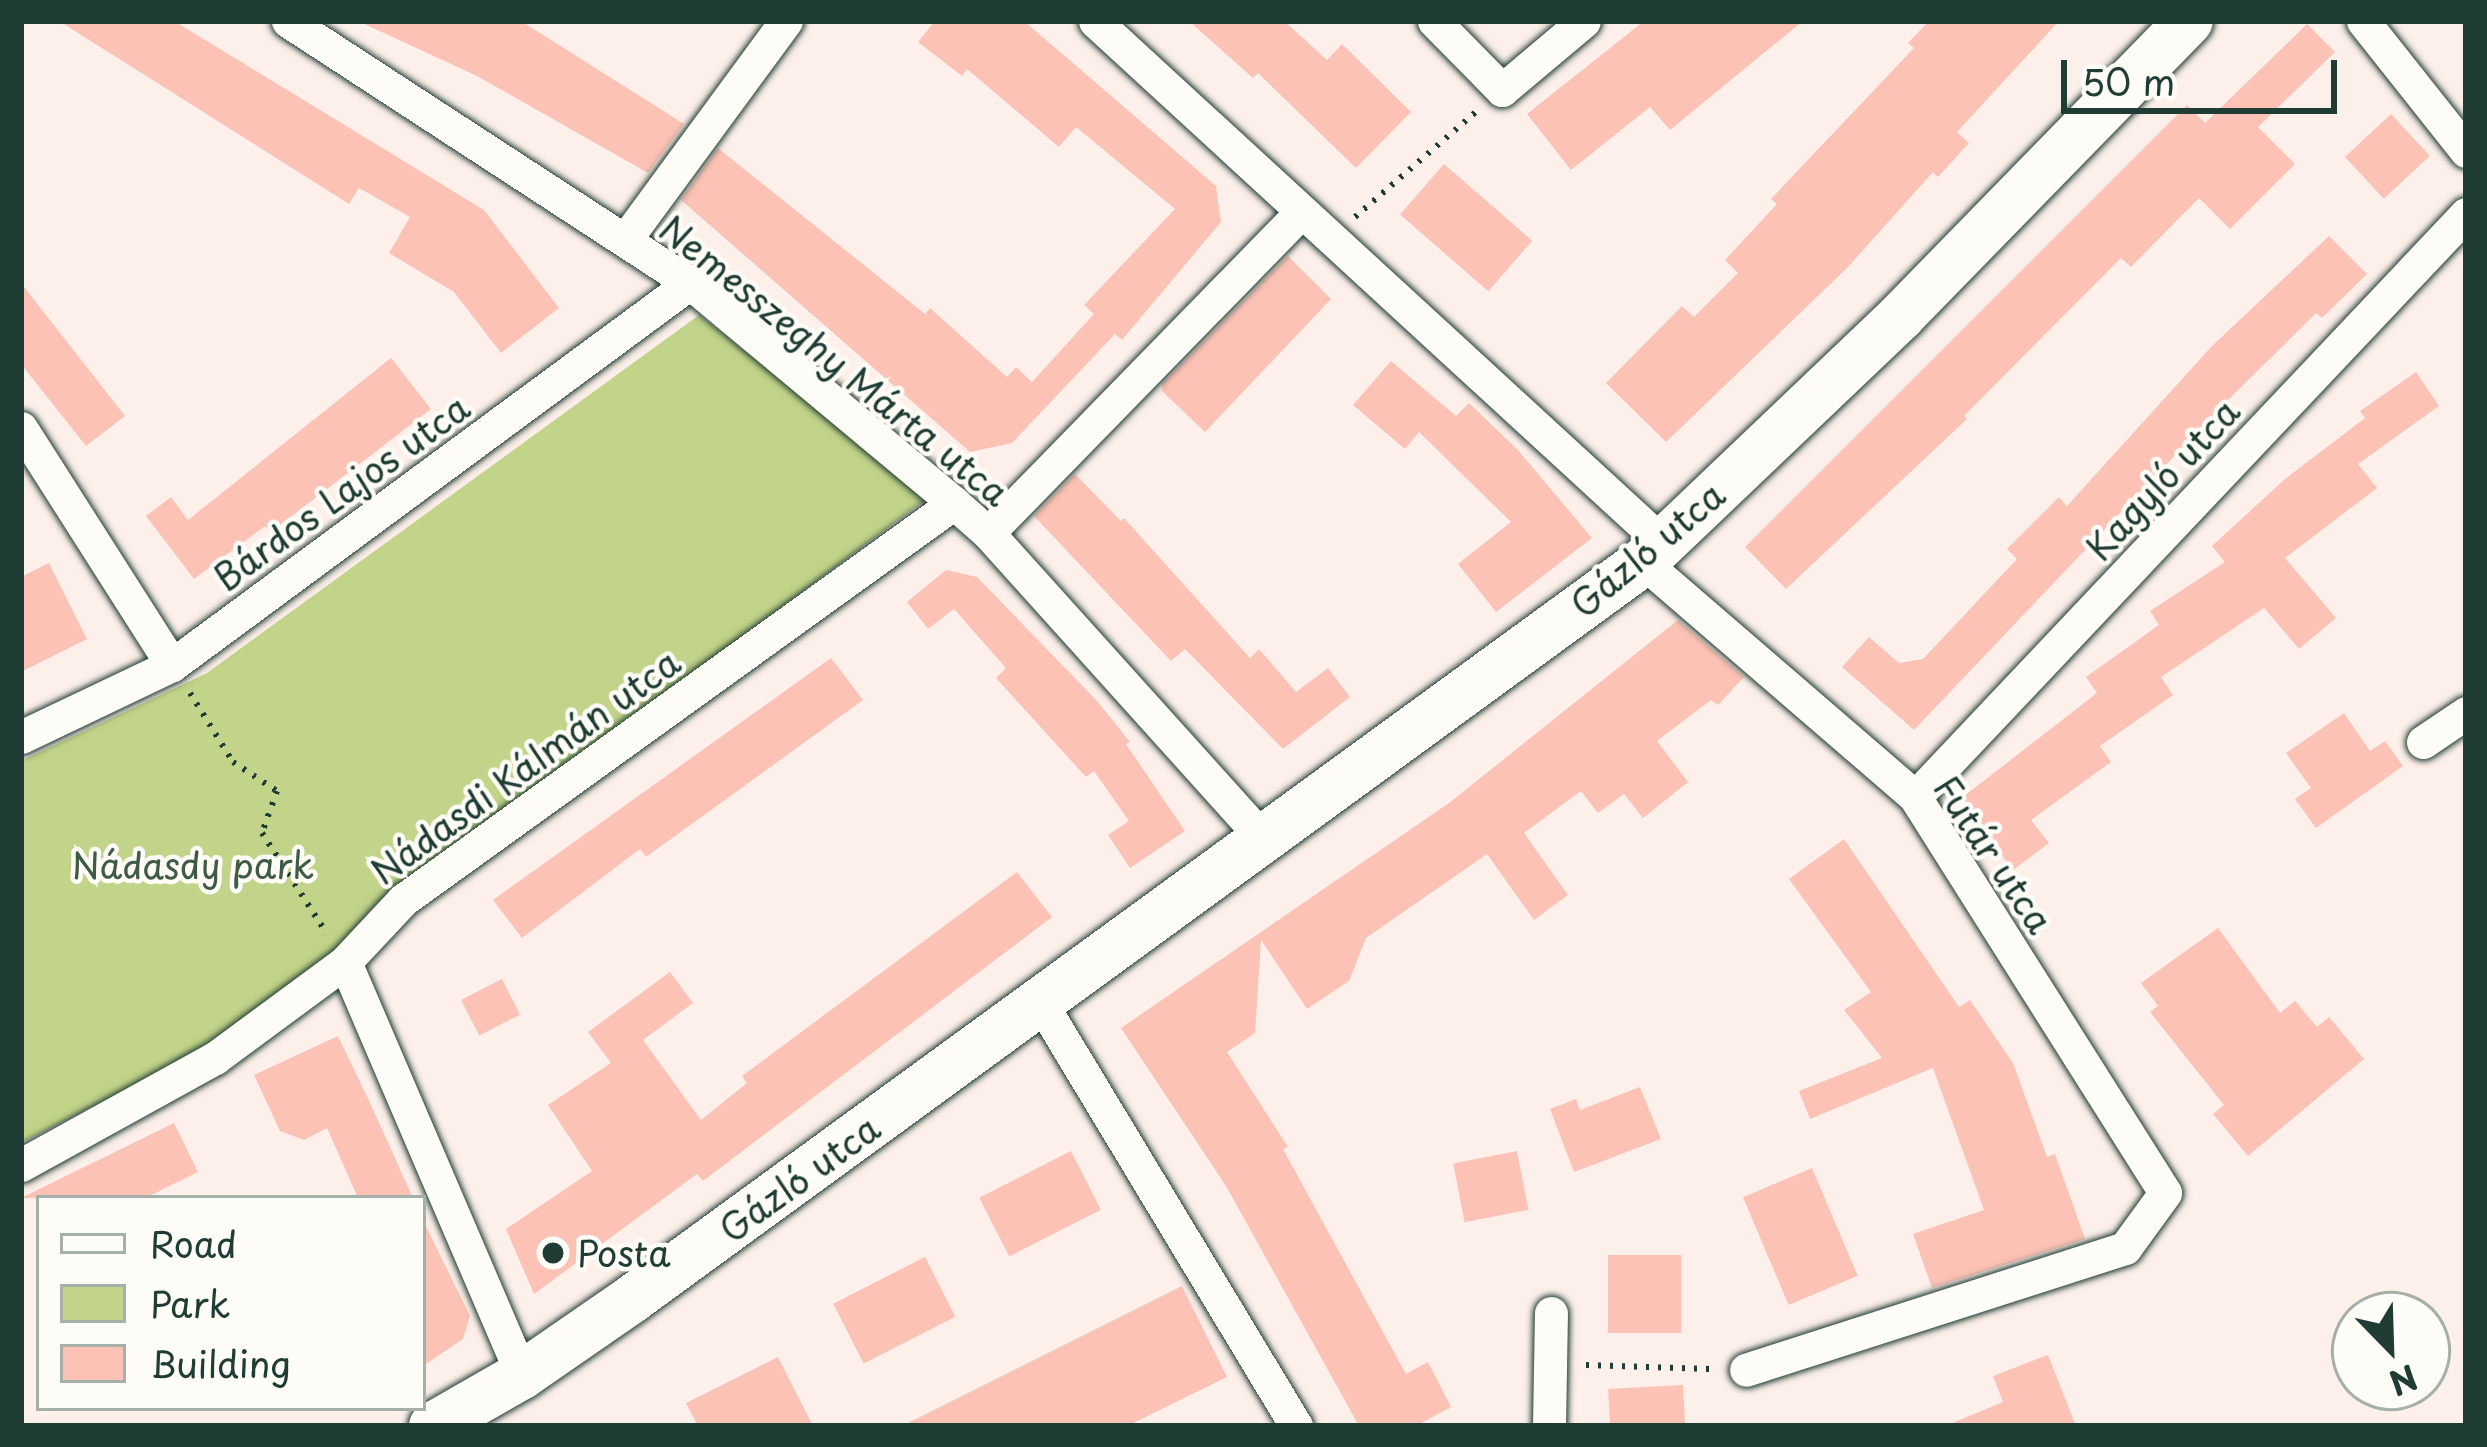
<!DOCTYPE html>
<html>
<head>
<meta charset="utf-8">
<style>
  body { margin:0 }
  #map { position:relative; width:2487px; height:1447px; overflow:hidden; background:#fdf0ea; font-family:"Playpen Sans",sans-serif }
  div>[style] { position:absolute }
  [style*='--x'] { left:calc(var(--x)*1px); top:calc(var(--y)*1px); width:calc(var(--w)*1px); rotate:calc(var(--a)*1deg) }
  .green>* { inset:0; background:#c2d489 }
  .building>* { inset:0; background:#fcc2b5; transform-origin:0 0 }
  .path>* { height:6px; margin-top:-3px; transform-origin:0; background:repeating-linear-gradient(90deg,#1f3d34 0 3px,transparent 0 12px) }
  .roads { filter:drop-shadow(0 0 3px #1f3d34) drop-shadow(0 0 3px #1f3d34) }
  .street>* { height:33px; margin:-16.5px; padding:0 16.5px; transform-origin:16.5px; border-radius:16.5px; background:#fdfcf7 }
  .secondary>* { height:48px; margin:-24px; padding:0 24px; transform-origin:24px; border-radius:24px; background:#fdfcf7 }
  .dots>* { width:33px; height:33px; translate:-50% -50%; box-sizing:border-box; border:6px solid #fdfcf7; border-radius:50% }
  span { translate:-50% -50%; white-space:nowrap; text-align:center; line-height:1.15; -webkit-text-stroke:9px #fdfcf7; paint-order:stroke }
  .street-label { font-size:36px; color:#1f3d34 }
  .park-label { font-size:36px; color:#405b45 }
  .poi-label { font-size:36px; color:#1f3d34 }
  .left { translate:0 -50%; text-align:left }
  .frame { position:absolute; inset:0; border:24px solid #1f3d34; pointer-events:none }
  .legend { position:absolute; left:36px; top:1195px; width:390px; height:216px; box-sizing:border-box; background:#fdfcf7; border:3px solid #a4b0a9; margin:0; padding:15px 21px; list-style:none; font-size:36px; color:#1f3d34 }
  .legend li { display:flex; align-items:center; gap:24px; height:60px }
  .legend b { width:60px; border:3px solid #a4b0a9 }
  .north { position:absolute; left:2331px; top:1291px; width:120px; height:120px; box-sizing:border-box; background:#fdfcf7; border:3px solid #a4b0a9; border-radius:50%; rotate:157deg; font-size:33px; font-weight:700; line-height:48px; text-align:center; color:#1f3d34 }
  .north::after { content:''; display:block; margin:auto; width:42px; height:54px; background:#1f3d34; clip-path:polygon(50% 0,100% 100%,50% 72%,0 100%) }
  .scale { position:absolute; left:2061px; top:60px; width:276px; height:54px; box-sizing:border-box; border:6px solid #1f3d34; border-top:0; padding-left:15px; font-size:36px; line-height:42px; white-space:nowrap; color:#1f3d34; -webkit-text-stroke:9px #fdfcf7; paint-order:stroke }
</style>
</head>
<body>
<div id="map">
  <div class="green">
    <div style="clip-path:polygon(699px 315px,930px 496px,369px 917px,305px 998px,23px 1142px,21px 761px,207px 673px)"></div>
  </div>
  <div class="building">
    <div style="clip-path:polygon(59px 21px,174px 21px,484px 210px,559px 308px,501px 353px,454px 292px,389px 253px,410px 217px,359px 188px,349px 204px)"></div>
    <div style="clip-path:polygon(358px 21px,521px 21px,684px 124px,648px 173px,477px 76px)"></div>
    <div style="clip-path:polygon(935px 21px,1024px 21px,1216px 186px,1221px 222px,1122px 340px,1115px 334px,1012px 443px,970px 452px,681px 200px,718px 148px,925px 314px,930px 308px,1007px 377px,1016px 367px,1032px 382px,1094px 314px,1084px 305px,1175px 209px,1076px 127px,1059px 147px,967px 69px,962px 76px,918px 42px)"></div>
    <div style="clip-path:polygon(1189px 21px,1284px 21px,1327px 60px,1342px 44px,1411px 112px,1356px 168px,1258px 73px,1253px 78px)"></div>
    <div style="clip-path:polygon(1644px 21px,1803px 21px,1670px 130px,1650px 107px,1571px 170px,1527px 114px)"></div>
    <div style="clip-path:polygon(1929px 21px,2059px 21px,1957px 132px,1969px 143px,1938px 177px,1933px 172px,1847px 268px,1666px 442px,1606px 383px,1682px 306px,1694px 317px,1738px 273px,1725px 260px,1777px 204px,1771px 199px,1914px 48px,1908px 43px)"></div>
    <div style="clip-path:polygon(2307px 24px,2335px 52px,2258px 127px,2295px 164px,2230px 229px,2199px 198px,2131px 267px,2121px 258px,1964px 416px,1967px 419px,1786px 589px,1745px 547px,2187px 105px,2205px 123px)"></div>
    <div style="left:2391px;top:114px;width:57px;height:63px;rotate:47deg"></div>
    <div style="left:1444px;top:164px;width:117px;height:67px;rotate:41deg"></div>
    <div style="clip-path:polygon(2329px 236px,2367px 274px,2322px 318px,2316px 313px,2222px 406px,1914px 730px,1842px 667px,1869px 637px,1899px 663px,1923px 659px,2017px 559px,2007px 549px,2059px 497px,2067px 506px,2212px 346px)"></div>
    <div style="clip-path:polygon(1288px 256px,1331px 299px,1205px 432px,1162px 391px,1162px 384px)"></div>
    <div style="clip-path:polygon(21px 283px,125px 416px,86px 446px,21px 364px)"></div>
    <div style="clip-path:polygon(391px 358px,431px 409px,271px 532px,265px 526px,194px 579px,146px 516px,171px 497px,188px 520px)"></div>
    <div style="clip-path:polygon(1391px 361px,1456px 416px,1469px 403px,1517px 449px,1592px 538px,1496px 612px,1458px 564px,1511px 522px,1419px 432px,1405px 449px,1353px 405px)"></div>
    <div style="clip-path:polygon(2416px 372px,2439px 406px,2358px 464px,2377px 488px,2285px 558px,2336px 618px,2299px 649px,2264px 608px,2161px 677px,2173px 695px,2100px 746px,2111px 762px,2031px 820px,2049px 843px,2013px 870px,1959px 800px,2097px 693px,2086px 677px,2159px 625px,2150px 611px,2225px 562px,2212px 546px,2285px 479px,2365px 418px,2360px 411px)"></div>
    <div style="clip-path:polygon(1075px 474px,1121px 521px,1124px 518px,1250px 658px,1259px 649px,1296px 692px,1328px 668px,1350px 697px,1283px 749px,1185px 649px,1171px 661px,1034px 516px)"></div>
    <div style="clip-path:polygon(49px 563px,87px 639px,21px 672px,21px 577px)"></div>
    <div style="clip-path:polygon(946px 570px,977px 577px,1098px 702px,1130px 742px,1126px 744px,1185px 831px,1130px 868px,1108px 835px,1129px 821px,1094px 771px,1086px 777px,996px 678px,1006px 668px,954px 609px,928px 629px,907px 602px)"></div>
    <div style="clip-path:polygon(1678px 620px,1744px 677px,1718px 705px,1711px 700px,1657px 741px,1688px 782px,1643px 818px,1624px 794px,1598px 813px,1581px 791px,1524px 833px,1568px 895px,1534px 920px,1487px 854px,1366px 938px,1349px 981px,1307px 1009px,1261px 940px,1255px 1033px,1227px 1052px,1288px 1147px,1283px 1149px,1406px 1374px,1428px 1362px,1451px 1407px,1416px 1426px,1359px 1426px,1226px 1186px,1121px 1028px,1449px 803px)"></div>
    <div style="clip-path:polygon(831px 658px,863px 700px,646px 857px,640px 849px,522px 938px,493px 900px)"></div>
    <div style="clip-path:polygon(2344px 713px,2370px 751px,2385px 741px,2403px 766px,2316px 828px,2295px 799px,2311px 788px,2286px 753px)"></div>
    <div style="clip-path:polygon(1844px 839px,1959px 1007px,1970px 1000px,2013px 1063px,2047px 1157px,2055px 1154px,2085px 1239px,1932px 1288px,1913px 1234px,1984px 1210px,1933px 1068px,1810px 1119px,1799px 1091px,1882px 1058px,1844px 1010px,1871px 992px,1789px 879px)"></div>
    <div style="clip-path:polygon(1017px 872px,1052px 917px,703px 1181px,697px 1174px,534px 1294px,506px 1229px,592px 1171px,548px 1105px,611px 1063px,588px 1032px,670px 972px,693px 1003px,643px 1040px,701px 1120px,747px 1083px,742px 1076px)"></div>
    <div style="clip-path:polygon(2218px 928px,2280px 1013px,2295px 1001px,2317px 1027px,2329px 1017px,2364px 1059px,2248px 1156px,2213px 1114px,2224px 1105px,2150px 1012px,2158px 1006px,2141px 983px)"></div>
    <div style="left:502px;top:979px;width:40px;height:46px;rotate:63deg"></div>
    <div style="clip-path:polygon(338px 1036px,372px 1107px,413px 1198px,358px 1198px,327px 1128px,304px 1140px,280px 1131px,254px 1075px)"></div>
    <div style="clip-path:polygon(1640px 1087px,1661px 1139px,1574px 1172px,1550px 1109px,1576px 1099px,1580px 1110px)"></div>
    <div style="clip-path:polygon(174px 1123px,198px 1172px,145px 1198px,21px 1198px)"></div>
    <div style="left:1071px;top:1151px;width:66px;height:103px;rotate:63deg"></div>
    <div style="left:1517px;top:1151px;width:60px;height:65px;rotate:79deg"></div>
    <div style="left:1812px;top:1168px;width:117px;height:75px;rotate:67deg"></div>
    <div style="clip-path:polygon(423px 1220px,470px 1316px,463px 1339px,423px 1366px)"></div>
    <div style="left:1681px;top:1255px;width:78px;height:73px;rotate:90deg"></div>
    <div style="left:925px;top:1257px;width:67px;height:103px;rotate:63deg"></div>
    <div style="clip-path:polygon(1182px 1286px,1227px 1377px,1127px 1426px,902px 1426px)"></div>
    <div style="clip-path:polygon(2048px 1355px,2076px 1426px,1945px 1426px,2003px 1402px,1993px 1376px)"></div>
    <div style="clip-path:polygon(778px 1357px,813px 1426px,698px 1426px,686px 1403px)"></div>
    <div style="left:1683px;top:1385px;width:41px;height:75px;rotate:87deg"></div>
  </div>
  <div class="path">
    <div style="--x:1355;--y:217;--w:160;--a:-41"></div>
    <div style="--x:190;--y:693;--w:81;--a:58.1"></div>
    <div style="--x:233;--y:762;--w:53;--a:33.4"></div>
    <div style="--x:277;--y:791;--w:45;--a:109.7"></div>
    <div style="--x:262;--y:833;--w:120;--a:57.2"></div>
    <div style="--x:1586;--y:1365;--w:124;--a:1.8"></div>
  </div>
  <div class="roads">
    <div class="street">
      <div style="--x:288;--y:21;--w:480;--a:33.1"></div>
      <div style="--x:690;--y:283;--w:344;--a:39.8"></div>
      <div style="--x:954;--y:503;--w:45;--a:41.4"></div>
      <div style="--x:988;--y:533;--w:413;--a:48"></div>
      <div style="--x:1095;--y:21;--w:771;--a:42.58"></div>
      <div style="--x:1434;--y:21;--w:97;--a:45.4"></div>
      <div style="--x:1502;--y:90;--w:107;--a:-40.1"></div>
      <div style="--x:2363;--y:21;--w:166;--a:51.6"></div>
      <div style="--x:625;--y:240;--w:272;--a:-53.7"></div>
      <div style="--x:21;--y:428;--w:281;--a:57.5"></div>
      <div style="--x:988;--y:533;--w:446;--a:-45.7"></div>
      <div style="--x:1643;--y:562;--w:359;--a:40.8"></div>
      <div style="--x:1915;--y:797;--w:468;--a:57.7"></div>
      <div style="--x:2165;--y:1193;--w:68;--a:126"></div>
      <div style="--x:2125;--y:1248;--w:398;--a:162.2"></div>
      <div style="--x:21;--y:737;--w:167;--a:-25.5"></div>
      <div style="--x:172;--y:665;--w:644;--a:-36.41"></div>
      <div style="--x:2423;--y:742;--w:52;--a:-34"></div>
      <div style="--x:1915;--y:797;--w:802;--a:-46.62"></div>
      <div style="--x:345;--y:962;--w:449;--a:66.8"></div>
      <div style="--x:1041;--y:1003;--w:494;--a:58.9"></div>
      <div style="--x:21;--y:1165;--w:222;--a:-28.9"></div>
      <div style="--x:215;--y:1058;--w:162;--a:-36.4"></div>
      <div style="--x:345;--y:962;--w:85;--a:-46.9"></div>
      <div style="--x:403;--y:900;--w:679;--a:-35.77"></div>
      <div style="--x:1549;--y:1426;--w:113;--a:-89"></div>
    </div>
    <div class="secondary">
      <div style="--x:433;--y:1426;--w:103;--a:-29.8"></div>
      <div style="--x:522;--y:1375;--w:134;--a:-34.6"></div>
      <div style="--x:632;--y:1299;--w:1251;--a:-36.09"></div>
      <div style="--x:1643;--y:562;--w:356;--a:-43.6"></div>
      <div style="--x:1901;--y:316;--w:412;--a:-45.7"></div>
    </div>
  </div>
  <div class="dots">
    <div style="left:553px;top:1253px;background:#1f3d34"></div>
  </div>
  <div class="street-label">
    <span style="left:835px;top:360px;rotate:39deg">Nemesszeghy Márta utca</span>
    <span style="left:2162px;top:479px;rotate:-47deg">Kagyló utca</span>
    <span style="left:341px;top:492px;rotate:-36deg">Bárdos Lajos utca</span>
    <span style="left:1647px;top:549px;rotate:-40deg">Gázló utca</span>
    <span style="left:525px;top:766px;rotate:-36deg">Nádasdi Kálmán utca</span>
    <span style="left:1994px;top:854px;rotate:56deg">Futár utca</span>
    <span style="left:799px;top:1178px;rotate:-36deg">Gázló utca</span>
  </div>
  <div class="park-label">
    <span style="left:193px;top:865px">Nádasdy park</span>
  </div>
  <div class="poi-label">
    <span class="left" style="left:577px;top:1253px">Posta</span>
  </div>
  <div class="frame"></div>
  <ul class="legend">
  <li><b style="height:15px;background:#fdfcf7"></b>Road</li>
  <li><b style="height:33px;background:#c2d489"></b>Park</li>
  <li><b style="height:33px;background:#fcc2b5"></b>Building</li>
  </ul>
  <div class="north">N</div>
  <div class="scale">50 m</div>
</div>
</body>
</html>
